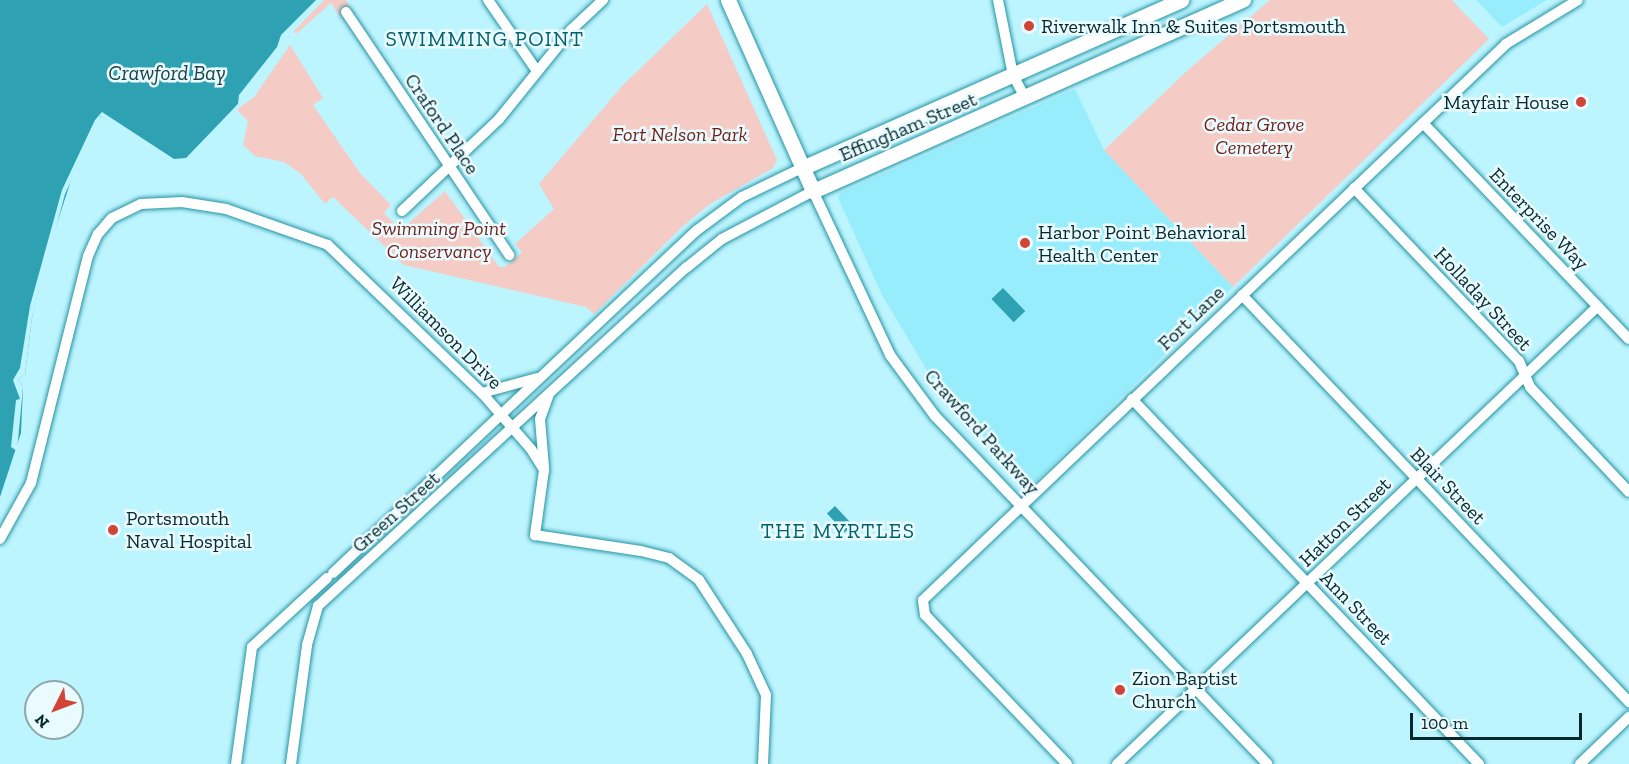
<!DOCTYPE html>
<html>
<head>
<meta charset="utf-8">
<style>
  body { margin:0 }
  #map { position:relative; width:1629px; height:764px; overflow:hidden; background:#bdf5ff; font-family:"Zilla Slab",serif }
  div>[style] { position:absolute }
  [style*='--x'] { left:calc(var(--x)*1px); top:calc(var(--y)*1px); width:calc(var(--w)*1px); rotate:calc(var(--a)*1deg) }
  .built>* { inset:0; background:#97edfc }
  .green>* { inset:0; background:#f4ccc5 }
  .water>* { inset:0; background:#2ea2b3; transform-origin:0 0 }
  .pier>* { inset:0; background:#bdf5ff }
  .roads { filter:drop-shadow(0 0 2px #2494a3) drop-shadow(0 0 2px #2494a3) }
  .minor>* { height:10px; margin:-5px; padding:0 5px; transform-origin:5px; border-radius:5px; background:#fff }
  .secondary>* { height:15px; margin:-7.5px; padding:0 7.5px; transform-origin:7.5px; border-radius:7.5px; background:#fff }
  .dots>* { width:16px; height:16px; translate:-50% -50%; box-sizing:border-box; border:3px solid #e9fbfe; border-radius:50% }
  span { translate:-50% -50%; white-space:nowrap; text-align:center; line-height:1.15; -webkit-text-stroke:5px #e9fbfe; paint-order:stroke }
  .poi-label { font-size:20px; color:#07292e }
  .left { translate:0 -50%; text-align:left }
  .right { translate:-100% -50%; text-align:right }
  .street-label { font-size:20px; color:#07292e }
  .park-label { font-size:20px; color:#731f17; font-style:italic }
  .neighbourhood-label { font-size:21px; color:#01616d; letter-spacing:1.5px }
  .water-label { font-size:21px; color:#1f4045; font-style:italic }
  .north { position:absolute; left:24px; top:680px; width:60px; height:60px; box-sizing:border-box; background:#e9fbfe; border:2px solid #8fa7ab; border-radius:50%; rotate:228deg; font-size:16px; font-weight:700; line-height:24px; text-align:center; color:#07292e }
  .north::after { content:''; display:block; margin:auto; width:21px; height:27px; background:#d14436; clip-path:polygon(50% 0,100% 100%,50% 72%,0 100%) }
  .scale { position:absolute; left:1410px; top:713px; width:172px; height:27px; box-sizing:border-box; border:3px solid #07292e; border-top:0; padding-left:8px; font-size:18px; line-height:21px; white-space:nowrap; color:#07292e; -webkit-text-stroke:4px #e9fbfe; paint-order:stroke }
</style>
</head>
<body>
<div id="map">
  <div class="built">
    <div style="clip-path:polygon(1476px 0,1547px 0,1502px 27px)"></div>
    <div style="clip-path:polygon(1075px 89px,1104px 150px,1233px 287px,1033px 484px,1022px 480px,931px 377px,882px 295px,838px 198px,840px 193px)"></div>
  </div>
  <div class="green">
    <div style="clip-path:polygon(321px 0,346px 0,351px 8px,340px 17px,331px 3px,296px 34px,291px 28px)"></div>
    <div style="clip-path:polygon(1270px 0,1452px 0,1489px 39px,1233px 287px,1104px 150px,1189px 69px)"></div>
    <div style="clip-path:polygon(707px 4px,777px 160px,773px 168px,710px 204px,683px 226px,594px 314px,586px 307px,404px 265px,333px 197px,325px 204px,301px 174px,284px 162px,255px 156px,243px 145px,248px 121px,235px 108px,290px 45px,323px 98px,313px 105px,360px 173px,391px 205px,384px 213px,401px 230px,445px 191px,499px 267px,505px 267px,522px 252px,515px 244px,554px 209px,539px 184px,622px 86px)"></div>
  </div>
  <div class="water">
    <div style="clip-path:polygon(0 0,321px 0,299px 20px,238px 104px,183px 165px,101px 116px,76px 165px,50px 245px,32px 317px,25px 375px,18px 379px,23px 387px,21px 433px,0 497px)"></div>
    <div style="left:1003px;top:288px;width:32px;height:16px;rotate:46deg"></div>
    <div style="left:835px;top:506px;width:26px;height:11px;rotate:47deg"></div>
  </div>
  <div class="pier">
    <div style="clip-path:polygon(316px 0,324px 0,286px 39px,288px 48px,254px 97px,240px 107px,184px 168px,175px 167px,101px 116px,65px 194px,32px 317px,25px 375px,18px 379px,23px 387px,17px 451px,11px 447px,16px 400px,20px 399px,13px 380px,20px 368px,30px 306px,62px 190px,95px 120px,102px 112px,174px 159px,186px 158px,238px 104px,239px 95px,277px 47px,281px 35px)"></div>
  </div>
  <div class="roads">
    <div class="minor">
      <div style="--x:488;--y:0;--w:86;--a:55.4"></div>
      <div style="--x:998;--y:0;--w:76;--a:78.7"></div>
      <div style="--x:1013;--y:75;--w:27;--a:62"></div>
      <div style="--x:346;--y:12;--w:293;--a:56.1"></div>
      <div style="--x:1423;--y:123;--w:298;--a:46.4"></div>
      <div style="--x:1354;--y:188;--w:239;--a:46.4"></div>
      <div style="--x:1519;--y:361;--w:28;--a:67"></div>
      <div style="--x:1530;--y:387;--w:144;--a:46.7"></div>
      <div style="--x:402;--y:211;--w:134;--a:-43.5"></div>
      <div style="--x:499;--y:119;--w:114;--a:-51"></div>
      <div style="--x:571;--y:30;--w:44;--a:-43.2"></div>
      <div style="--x:1242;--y:295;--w:562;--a:46.44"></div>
      <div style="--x:482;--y:393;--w:57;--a:-15.3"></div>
      <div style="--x:1132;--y:399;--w:504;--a:46.45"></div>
      <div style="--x:544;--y:467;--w:48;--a:-94.8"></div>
      <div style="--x:540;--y:419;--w:27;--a:-70"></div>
      <div style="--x:0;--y:539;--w:64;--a:-61"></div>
      <div style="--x:31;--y:483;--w:234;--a:-75.9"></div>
      <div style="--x:88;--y:256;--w:24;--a:-66"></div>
      <div style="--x:98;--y:234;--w:21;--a:-49"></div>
      <div style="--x:112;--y:218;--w:32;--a:-26"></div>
      <div style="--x:141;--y:204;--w:41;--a:-2.8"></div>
      <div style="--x:182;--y:202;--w:45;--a:9"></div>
      <div style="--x:226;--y:209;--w:108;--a:19.4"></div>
      <div style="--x:328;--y:245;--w:214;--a:43.9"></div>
      <div style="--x:482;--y:393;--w:74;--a:48.8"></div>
      <div style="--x:531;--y:449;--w:25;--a:58"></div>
      <div style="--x:544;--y:470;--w:66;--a:97.9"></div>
      <div style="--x:535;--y:535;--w:107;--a:8.6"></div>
      <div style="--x:641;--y:551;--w:29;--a:14"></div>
      <div style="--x:669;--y:558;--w:37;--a:36"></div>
      <div style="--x:699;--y:580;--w:88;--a:57"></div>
      <div style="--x:747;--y:654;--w:45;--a:65.1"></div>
      <div style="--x:766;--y:695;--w:69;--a:92.5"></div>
      <div style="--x:333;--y:573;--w:499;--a:-43.3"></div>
      <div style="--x:696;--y:231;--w:57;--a:-36.5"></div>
      <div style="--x:742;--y:197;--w:67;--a:-25.8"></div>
      <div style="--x:236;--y:764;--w:118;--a:-82.2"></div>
      <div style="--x:252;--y:647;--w:102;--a:-42.6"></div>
      <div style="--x:291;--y:764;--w:120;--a:-82.3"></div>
      <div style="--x:307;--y:645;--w:41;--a:-74.2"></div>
      <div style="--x:318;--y:606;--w:500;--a:-42.6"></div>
      <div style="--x:686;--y:268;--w:46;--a:-38.9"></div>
      <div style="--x:722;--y:239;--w:103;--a:-27.8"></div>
      <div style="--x:813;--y:191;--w:181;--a:64.8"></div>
      <div style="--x:890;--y:355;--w:76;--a:53.6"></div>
      <div style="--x:935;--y:416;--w:481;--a:46.3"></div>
      <div style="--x:1067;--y:764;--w:206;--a:-133.6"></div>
      <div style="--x:925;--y:615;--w:15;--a:-98"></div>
      <div style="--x:923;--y:600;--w:806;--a:-43.64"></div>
      <div style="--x:1506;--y:44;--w:84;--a:-31.4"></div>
      <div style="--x:1117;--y:764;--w:664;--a:-43.6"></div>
      <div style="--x:1580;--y:764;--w:68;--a:-43.8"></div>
    </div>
    <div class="secondary">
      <div style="--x:728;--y:0;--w:209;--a:66"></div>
      <div style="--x:813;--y:191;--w:471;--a:-24"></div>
      <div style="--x:802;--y:168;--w:415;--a:-23.9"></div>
    </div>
  </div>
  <div class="dots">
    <div style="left:1029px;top:26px;background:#d14436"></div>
    <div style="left:1581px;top:102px;background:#d14436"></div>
    <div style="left:1025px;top:243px;background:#d14436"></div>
    <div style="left:113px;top:530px;background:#d14436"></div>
    <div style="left:1120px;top:690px;background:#d14436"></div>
  </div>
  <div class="poi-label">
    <span class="left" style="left:1041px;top:26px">Riverwalk Inn &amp; Suites Portsmouth</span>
    <span class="right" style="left:1569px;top:102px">Mayfair House</span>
    <span class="left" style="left:1038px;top:244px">Harbor Point Behavioral<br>Health Center</span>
    <span class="left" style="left:126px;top:530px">Portsmouth<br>Naval Hospital</span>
    <span class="left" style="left:1132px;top:690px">Zion Baptist<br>Church</span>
  </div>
  <div class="street-label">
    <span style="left:442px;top:124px;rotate:56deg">Craford Place</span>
    <span style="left:908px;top:127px;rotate:-23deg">Effingham Street</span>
    <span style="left:1539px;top:219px;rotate:46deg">Enterprise Way</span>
    <span style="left:1483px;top:299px;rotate:47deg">Holladay Street</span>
    <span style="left:1191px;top:318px;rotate:-44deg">Fort Lane</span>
    <span style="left:446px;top:333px;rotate:45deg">Williamson Drive</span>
    <span style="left:982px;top:432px;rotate:48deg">Crawford Parkway</span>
    <span style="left:1448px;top:486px;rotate:46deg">Blair Street</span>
    <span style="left:396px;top:512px;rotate:-42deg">Green Street</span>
    <span style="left:1345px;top:522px;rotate:-44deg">Hatton Street</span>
    <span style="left:1356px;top:608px;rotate:46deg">Ann Street</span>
  </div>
  <div class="park-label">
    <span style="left:1254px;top:136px">Cedar Grove<br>Cemetery</span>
    <span style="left:680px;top:134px">Fort Nelson Park</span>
    <span style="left:439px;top:240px">Swimming Point<br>Conservancy</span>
  </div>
  <div class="neighbourhood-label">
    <span style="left:485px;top:39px">SWIMMING POINT</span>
    <span style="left:838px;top:531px">THE MYRTLES</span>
  </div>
  <div class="water-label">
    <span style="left:167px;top:73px">Crawford Bay</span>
  </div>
  <div class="north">N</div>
  <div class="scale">100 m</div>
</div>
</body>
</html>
